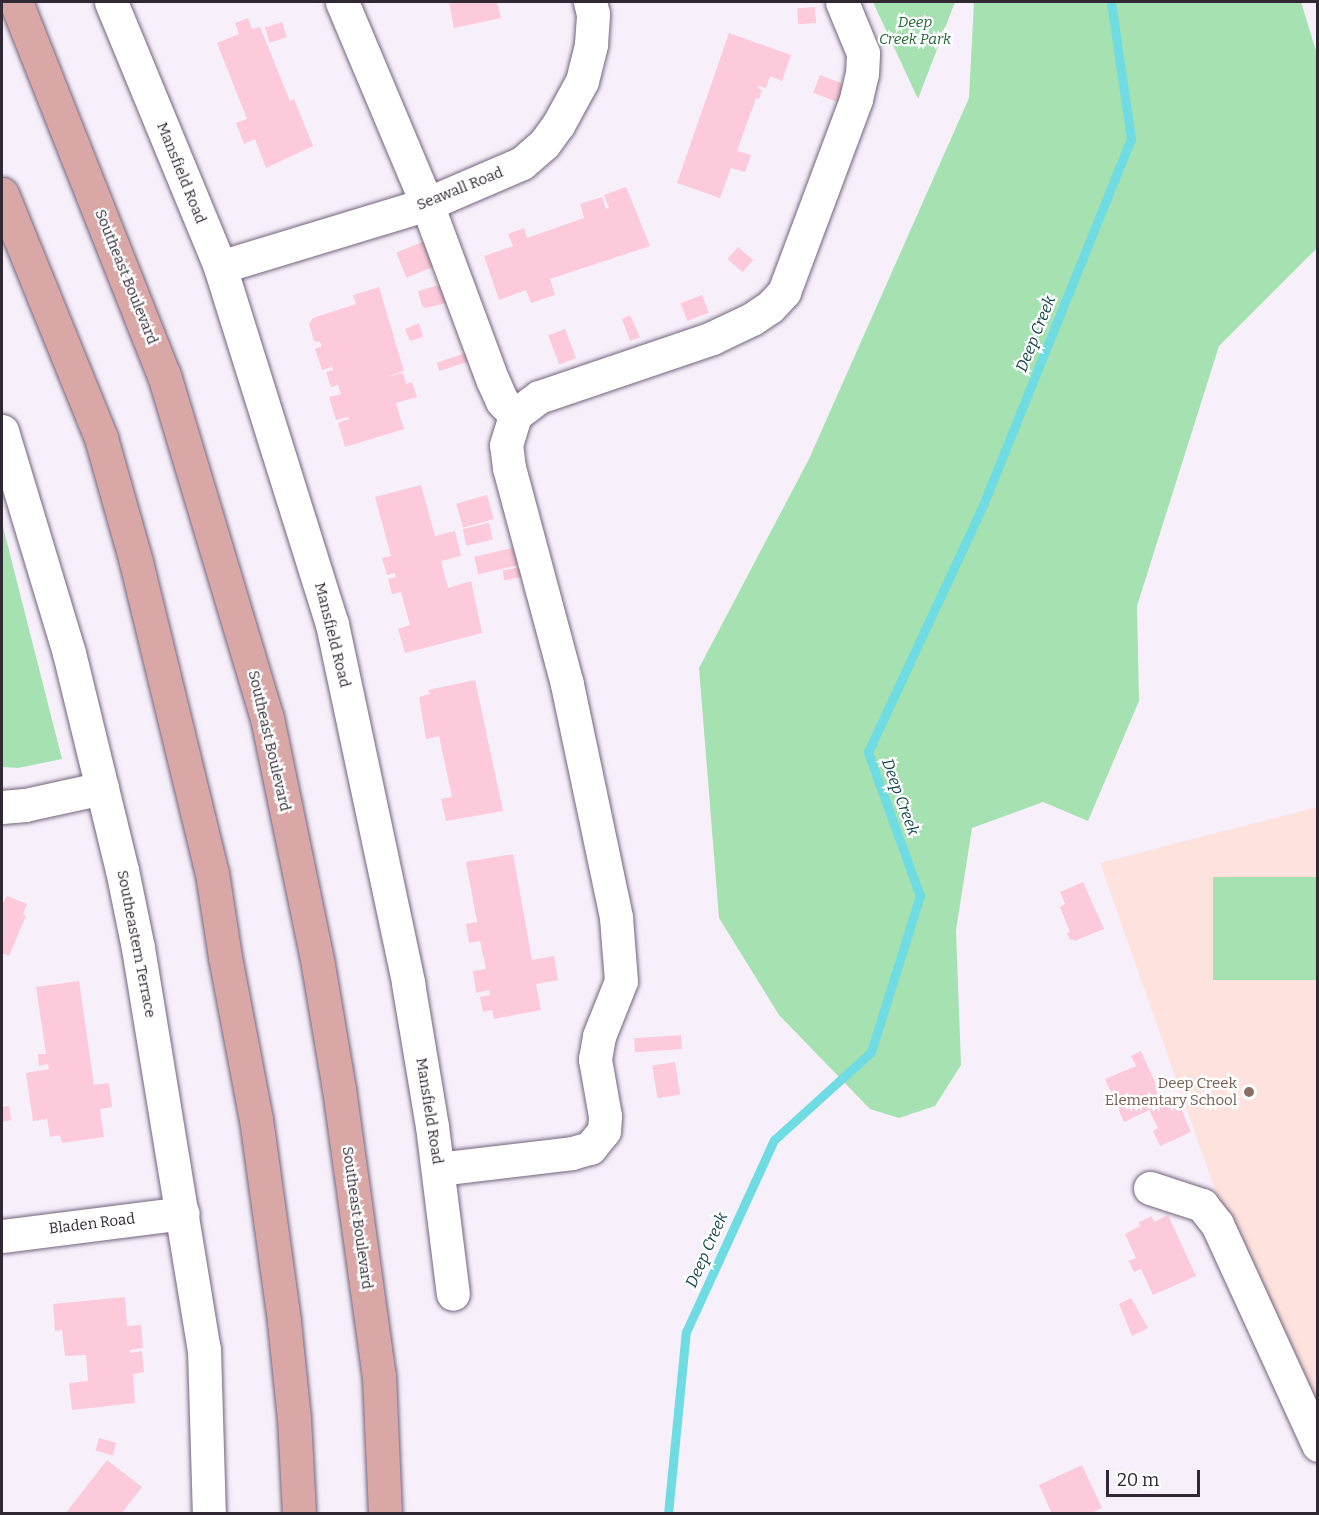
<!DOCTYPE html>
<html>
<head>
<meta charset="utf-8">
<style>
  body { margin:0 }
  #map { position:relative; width:1319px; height:1515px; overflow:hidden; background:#f7f0fb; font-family:Bitter,serif }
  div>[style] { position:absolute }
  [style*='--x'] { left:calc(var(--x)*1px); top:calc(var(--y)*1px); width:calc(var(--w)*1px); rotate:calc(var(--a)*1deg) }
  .education>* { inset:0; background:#fde2de }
  .green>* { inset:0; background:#a5e1b1; transform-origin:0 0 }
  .stream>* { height:9px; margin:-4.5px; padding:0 4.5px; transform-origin:4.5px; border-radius:4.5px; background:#6fdbe2 }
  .building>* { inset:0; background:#fccada; transform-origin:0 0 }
  .roads { filter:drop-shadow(0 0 2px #73647c) drop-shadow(0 0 2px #73647c) }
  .minor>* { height:33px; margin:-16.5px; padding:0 16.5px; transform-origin:16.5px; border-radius:16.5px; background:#fff }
  .major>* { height:33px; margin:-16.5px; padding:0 16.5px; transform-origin:16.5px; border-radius:16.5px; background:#daa7a7 }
  .dots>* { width:16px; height:16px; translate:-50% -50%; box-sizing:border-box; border:3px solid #fff; border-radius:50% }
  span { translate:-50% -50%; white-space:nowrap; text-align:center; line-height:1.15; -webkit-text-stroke:4.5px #fff; paint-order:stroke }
  .park-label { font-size:15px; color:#236737; font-style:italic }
  .street-label { font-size:15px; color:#302934 }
  .education-label { font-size:15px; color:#785e54 }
  .right { translate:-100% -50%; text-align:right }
  .water-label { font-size:16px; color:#104346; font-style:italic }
  .frame { position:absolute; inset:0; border:3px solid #302934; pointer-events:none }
  .scale { position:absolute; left:1106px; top:1470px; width:94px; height:27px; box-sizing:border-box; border:3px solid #302934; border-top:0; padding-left:8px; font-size:18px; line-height:21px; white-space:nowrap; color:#302934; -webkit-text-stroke:4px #fff; paint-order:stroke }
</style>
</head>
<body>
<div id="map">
  <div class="education">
    <div style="clip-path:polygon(1317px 807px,1317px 1448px,1261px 1321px,1100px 863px)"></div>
  </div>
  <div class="green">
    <div style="clip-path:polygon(873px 2px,955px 2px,918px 99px)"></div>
    <div style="clip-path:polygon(974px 2px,1301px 2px,1317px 54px,1317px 248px,1219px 346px,1137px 606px,1139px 701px,1088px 821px,1043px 802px,972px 828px,956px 930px,961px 1065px,935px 1106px,899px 1118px,870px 1109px,779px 1015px,719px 918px,699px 668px,809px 459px,969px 98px)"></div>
    <div style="clip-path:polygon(2px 523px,62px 759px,18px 768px,2px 767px)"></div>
    <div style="left:1213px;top:877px;width:104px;height:103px"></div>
  </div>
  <div class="stream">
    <div style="--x:668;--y:1514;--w:183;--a:-84.4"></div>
    <div style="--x:686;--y:1332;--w:211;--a:-65.4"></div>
    <div style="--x:774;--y:1140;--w:131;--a:-42.2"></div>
    <div style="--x:871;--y:1052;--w:164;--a:-72.6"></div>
    <div style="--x:920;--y:896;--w:153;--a:-109.9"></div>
    <div style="--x:868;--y:752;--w:272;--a:-65"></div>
    <div style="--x:983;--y:505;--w:395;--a:-68"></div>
    <div style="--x:1131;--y:139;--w:138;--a:-98.3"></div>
  </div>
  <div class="building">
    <div style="clip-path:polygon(449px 2px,497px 2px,501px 18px,454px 28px)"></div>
    <div style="left:815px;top:7px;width:16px;height:18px;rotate:86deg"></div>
    <div style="clip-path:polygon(248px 18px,252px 29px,260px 27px,290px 101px,294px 99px,313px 146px,266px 168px,255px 139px,244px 144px,236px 123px,247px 119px,217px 43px,239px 34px,235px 23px)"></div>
    <div style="left:282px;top:22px;width:16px;height:18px;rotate:72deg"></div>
    <div style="clip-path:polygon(729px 33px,791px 55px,782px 81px,770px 76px,766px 88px,759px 86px,758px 88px,762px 90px,759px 99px,756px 98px,737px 151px,751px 155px,745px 172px,731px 168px,720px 198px,677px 183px)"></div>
    <div style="left:820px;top:75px;width:30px;height:19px;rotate:21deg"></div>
    <div style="clip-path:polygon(626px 187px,650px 246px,550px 279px,555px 295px,531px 303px,526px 290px,499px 300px,484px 256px,513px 246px,508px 234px,524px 228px,527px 238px,584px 218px,580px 204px,602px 197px,606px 209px,609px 208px,604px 195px)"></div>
    <div style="left:425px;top:241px;width:27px;height:31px;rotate:68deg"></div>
    <div style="left:738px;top:247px;width:20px;height:16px;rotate:41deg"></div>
    <div style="clip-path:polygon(442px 284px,447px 303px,426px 308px,422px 306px,418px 291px)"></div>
    <div style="clip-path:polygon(379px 287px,404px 371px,386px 377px,403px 373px,406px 384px,412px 382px,417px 397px,396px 403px,404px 429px,345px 447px,338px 423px,349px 419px,348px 417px,336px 420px,329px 397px,341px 394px,338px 385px,331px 387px,326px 372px,333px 370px,332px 367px,322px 370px,315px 349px,322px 346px,320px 342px,314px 341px,309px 324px,313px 318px,356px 304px,353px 295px)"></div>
    <div style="left:702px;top:295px;width:19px;height:23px;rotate:69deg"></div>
    <div style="clip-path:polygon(630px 315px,640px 337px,630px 341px,622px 319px)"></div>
    <div style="clip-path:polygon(419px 323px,423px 337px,410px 341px,405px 329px)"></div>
    <div style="left:565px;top:329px;width:31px;height:18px;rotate:69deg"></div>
    <div style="left:469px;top:352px;width:9px;height:34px;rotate:72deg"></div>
    <div style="clip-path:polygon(421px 485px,435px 536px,455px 531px,461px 556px,441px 561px,448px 588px,471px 581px,482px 633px,405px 653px,398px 629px,410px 625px,401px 592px,392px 594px,388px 579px,396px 577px,395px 573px,387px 575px,382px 558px,391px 556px,375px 497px)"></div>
    <div style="left:487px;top:495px;width:25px;height:32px;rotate:74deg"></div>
    <div style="left:489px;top:523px;width:17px;height:27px;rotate:77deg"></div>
    <div style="left:521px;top:546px;width:18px;height:48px;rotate:77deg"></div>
    <div style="left:526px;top:566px;width:10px;height:24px;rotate:79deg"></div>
    <div style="clip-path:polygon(475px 680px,503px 811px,446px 821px,441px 799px,452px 797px,439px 736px,426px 739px,419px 697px,430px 694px,428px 690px)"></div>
    <div style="clip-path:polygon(513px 854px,532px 960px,554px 956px,558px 980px,536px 984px,541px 1010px,494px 1019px,492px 1010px,483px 1012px,480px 997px,490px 995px,489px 990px,476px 993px,473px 971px,486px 969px,480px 941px,469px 943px,466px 924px,477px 922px,466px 862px)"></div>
    <div style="clip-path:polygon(1083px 882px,1104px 929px,1074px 941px,1074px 939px,1070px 940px,1067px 933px,1070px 932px,1060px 907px,1065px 904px,1060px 892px)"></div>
    <div style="clip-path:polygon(7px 896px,27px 904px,23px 914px,26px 916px,9px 956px,2px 953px,2px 905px)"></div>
    <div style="clip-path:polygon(79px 981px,94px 1085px,109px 1083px,112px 1107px,100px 1109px,104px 1137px,62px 1143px,60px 1135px,50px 1137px,47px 1119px,33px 1121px,26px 1073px,49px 1069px,48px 1064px,39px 1066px,38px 1054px,46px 1054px,36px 987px)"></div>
    <div style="left:681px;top:1035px;width:14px;height:47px;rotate:86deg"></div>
    <div style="clip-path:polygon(1141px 1051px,1164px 1102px,1176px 1097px,1191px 1132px,1160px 1146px,1153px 1131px,1158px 1128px,1149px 1110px,1124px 1122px,1105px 1079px,1136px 1066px,1131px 1056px)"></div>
    <div style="left:675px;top:1062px;width:33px;height:23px;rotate:81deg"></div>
    <div style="clip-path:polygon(9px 1106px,11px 1120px,2px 1122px,2px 1107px)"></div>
    <div style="clip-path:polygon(1168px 1215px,1196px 1276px,1153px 1295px,1141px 1269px,1134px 1272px,1129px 1261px,1136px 1258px,1125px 1234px,1140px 1226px,1139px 1222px,1152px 1216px,1154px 1222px)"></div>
    <div style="clip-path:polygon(125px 1297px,127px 1326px,141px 1325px,143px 1348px,130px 1350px,130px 1353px,142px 1351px,144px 1372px,133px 1374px,135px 1403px,72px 1410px,69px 1383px,88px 1381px,86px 1355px,65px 1356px,62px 1330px,55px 1331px,53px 1304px)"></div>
    <div style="clip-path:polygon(1131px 1298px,1148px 1328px,1132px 1336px,1119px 1304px)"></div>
    <div style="left:99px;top:1438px;width:18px;height:13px;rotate:16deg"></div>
    <div style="clip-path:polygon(107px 1460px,142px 1487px,121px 1514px,65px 1514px)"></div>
    <div style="clip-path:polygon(1082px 1465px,1102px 1508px,1089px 1514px,1052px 1514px,1039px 1485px)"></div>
  </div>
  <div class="roads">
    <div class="minor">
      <div style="--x:111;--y:2;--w:287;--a:67.6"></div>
      <div style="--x:220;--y:267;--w:374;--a:72.6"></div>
      <div style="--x:332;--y:624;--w:367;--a:78"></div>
      <div style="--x:408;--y:983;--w:145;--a:80.5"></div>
      <div style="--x:432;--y:1126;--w:169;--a:82.9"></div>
      <div style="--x:342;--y:2;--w:219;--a:67.2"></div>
      <div style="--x:427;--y:204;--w:189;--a:69.6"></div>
      <div style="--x:493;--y:381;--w:22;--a:66"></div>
      <div style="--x:502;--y:401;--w:19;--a:47"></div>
      <div style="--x:220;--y:267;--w:216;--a:-16.9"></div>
      <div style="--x:427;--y:204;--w:103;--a:-23.3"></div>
      <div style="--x:522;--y:163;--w:29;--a:-41"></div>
      <div style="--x:544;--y:144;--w:24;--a:-54"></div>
      <div style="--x:558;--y:125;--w:50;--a:-61.4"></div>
      <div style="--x:582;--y:81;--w:38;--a:-76"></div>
      <div style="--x:591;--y:44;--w:30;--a:-86"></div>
      <div style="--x:593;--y:14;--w:12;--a:-104"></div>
      <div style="--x:2;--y:431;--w:232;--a:73.2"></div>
      <div style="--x:69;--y:653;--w:223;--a:76.3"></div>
      <div style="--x:122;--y:870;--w:80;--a:78.4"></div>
      <div style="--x:138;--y:948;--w:406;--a:80.7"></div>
      <div style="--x:204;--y:1349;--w:165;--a:88.3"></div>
      <div style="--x:2;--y:807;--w:23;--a:-5"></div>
      <div style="--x:25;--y:805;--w:79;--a:-12.4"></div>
      <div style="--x:438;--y:1169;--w:135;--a:-6.8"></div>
      <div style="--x:572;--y:1153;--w:19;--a:-16"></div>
      <div style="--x:590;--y:1148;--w:22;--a:-51"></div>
      <div style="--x:604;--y:1131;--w:15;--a:-86"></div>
      <div style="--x:605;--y:1116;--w:58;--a:-100"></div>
      <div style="--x:595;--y:1059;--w:23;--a:-80"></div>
      <div style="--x:599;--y:1036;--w:59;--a:-68.2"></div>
      <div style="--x:621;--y:981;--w:64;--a:-94.5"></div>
      <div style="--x:616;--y:917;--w:238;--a:-101.9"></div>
      <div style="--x:567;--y:684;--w:224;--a:-105"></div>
      <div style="--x:509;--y:468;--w:23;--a:-97"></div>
      <div style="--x:506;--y:445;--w:31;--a:-73"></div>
      <div style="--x:515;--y:415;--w:30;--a:-37"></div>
      <div style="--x:539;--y:397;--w:183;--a:-18.8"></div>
      <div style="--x:712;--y:338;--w:44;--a:-25.4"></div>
      <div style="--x:752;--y:319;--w:22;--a:-34"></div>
      <div style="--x:770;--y:307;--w:21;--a:-47"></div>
      <div style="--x:784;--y:292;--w:206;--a:-69.5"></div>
      <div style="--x:856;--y:99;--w:26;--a:-77"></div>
      <div style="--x:862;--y:74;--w:21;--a:-87"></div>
      <div style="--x:863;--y:53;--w:55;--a:-112.4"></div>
      <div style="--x:1150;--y:1188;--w:55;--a:18.1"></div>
      <div style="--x:1202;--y:1205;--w:24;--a:52"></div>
      <div style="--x:1217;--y:1224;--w:243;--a:65.4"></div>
      <div style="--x:2;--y:1236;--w:182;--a:-7.2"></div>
    </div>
    <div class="major">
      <div style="--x:16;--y:2;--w:401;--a:68.4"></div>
      <div style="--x:164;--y:375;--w:358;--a:73.3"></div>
      <div style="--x:267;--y:718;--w:252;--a:78.3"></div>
      <div style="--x:318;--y:965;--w:126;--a:80.4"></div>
      <div style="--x:339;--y:1089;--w:290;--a:82.1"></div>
      <div style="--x:379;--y:1376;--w:138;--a:87.5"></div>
      <div style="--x:2;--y:194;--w:263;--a:67.9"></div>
      <div style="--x:101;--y:438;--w:129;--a:74.2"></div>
      <div style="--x:136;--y:562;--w:320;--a:76.3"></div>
      <div style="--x:212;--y:873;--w:85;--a:81.2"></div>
      <div style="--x:225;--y:957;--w:165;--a:79.2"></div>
      <div style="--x:256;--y:1119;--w:205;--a:82.1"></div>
      <div style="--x:284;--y:1322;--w:97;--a:84.1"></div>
      <div style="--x:294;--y:1418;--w:96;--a:87"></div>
    </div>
  </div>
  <div class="dots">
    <div style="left:1249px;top:1092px;background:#8d6e63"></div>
  </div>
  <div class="park-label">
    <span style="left:915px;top:31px">Deep<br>Creek Park</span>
  </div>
  <div class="street-label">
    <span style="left:181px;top:173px;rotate:68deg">Mansfield Road</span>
    <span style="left:460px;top:189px;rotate:-22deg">Seawall Road</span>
    <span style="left:126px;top:277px;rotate:68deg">Southeast Boulevard</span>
    <span style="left:332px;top:635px;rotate:76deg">Mansfield Road</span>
    <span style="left:269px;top:741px;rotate:77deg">Southeast Boulevard</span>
    <span style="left:136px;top:944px;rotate:79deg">Southeastern Terrace</span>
    <span style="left:429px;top:1111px;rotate:81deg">Mansfield Road</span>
    <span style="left:357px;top:1218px;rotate:82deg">Southeast Boulevard</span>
    <span style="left:92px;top:1224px;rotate:-7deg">Bladen Road</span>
  </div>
  <div class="education-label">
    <span class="right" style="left:1237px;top:1092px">Deep Creek<br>Elementary School</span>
  </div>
  <div class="water-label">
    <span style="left:1036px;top:334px;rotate:-68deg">Deep Creek</span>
    <span style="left:900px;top:797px;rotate:70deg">Deep Creek</span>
    <span style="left:707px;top:1250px;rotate:-66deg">Deep Creek</span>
  </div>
  <div class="frame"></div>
  <div class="scale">20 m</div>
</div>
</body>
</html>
